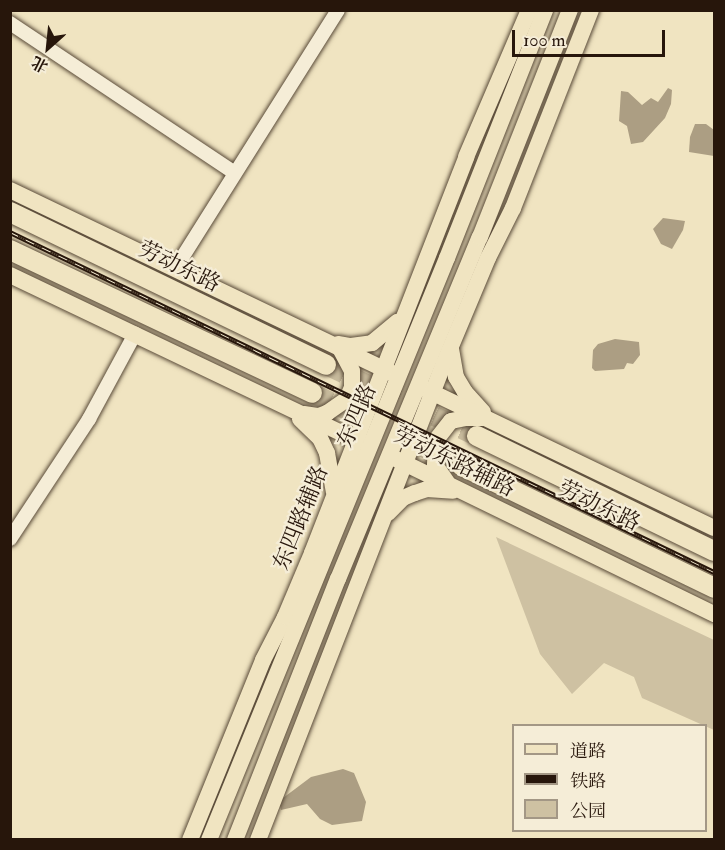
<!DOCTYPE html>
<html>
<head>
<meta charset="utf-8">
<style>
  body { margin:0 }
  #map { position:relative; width:725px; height:850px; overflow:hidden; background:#f0e4c1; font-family:"IM FELL Double Pica","Noto Serif SC",serif }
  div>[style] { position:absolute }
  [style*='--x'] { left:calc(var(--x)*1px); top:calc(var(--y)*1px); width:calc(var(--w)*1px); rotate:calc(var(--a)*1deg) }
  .green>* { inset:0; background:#cec1a2 }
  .water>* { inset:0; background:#ac9e83 }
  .highway-tunnel>* { height:20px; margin-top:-10px; transform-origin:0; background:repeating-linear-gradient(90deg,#c8bb9d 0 20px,transparent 0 30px) }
  .roads { filter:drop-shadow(0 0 2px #594a38) drop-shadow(0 0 2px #594a38) }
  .minor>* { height:14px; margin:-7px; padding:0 7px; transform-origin:7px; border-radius:7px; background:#f5edd7 }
  .major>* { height:16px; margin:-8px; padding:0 8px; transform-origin:8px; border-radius:8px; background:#f0e4c1 }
  .highway>* { height:20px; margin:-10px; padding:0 10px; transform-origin:10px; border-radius:10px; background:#f0e4c1 }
  .rail>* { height:5px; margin-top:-2.5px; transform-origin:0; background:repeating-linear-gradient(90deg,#f5edd7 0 9px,#27160b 0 18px); box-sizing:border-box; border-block:2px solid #27160b }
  span { translate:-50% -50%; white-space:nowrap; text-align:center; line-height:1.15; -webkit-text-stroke:4.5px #f5edd7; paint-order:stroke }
  .street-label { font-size:22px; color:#27160b }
  .frame { position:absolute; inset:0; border:12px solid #27160b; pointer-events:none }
  .legend { position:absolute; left:512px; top:724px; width:195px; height:108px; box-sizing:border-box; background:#f5edd7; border:2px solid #a39785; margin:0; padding:8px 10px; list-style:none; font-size:18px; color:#27160b }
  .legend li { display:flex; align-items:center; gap:12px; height:30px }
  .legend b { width:30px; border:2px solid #a39785 }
  .north { position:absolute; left:18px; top:18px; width:60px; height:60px; -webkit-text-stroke:4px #f5edd7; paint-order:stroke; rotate:207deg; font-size:16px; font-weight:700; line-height:24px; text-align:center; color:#27160b }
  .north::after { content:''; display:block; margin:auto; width:21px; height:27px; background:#27160b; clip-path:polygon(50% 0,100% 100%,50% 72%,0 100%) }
  .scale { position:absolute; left:512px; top:30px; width:153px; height:27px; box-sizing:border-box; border:3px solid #27160b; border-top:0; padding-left:8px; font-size:18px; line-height:21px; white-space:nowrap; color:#27160b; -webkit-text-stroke:4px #f5edd7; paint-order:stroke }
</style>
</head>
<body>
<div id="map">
  <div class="green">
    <div style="clip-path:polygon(496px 537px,714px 640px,714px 730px,642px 698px,634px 677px,604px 663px,572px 694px,540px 654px)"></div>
  </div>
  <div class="water">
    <div style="clip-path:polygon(668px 88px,672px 90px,671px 104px,665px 118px,643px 142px,631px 144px,627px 126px,619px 121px,621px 91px,628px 92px,642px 105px,651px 98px,658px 102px)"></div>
    <div style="clip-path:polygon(695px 124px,706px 124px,714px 130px,714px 156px,689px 152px,690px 137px)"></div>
    <div style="clip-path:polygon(663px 218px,685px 221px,683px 230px,672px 249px,661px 244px,653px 229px)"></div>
    <div style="clip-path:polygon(615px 339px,639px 342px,640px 355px,633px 364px,627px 363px,624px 369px,595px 371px,592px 368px,593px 350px,598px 344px)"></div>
    <div style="clip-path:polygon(343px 769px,354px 773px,366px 802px,362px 821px,332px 825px,320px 819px,307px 804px,281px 810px,279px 801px,311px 777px)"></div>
  </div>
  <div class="highway-tunnel">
    <div style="--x:326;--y:365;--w:167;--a:25.2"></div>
    <div style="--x:312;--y:393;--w:167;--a:26"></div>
  </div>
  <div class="roads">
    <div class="minor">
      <div style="--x:10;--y:23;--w:270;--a:33.7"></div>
      <div style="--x:175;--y:269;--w:306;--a:-57.8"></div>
      <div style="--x:10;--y:539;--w:144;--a:-56.6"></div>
      <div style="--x:89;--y:419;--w:97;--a:-61.6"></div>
    </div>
    <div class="major">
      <div style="--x:10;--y:190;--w:424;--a:25.6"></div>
      <div style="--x:10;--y:275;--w:392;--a:25.5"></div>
      <div style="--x:338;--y:344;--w:13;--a:9"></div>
      <div style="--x:351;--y:346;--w:21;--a:-8"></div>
      <div style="--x:372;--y:343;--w:33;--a:-40"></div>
      <div style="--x:451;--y:349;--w:28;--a:80"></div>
      <div style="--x:456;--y:377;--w:17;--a:59"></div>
      <div style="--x:465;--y:392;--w:27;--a:48"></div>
      <div style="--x:423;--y:388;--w:323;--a:25.7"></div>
      <div style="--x:304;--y:414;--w:15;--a:8"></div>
      <div style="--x:319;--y:416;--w:9;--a:-21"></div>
      <div style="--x:327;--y:413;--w:24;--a:-35"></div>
      <div style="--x:347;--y:399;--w:13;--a:-67"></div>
      <div style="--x:352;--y:387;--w:16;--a:-90"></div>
      <div style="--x:352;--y:371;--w:26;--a:-118"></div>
      <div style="--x:300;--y:419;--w:28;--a:44"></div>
      <div style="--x:320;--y:438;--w:17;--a:65"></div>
      <div style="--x:327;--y:453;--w:39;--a:80"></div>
      <div style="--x:396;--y:459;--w:354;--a:26"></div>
      <div style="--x:447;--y:482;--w:21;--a:-125"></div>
      <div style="--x:435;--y:465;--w:25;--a:-88"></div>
      <div style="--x:436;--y:440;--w:24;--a:-52"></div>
      <div style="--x:451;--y:421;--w:14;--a:-12"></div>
      <div style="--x:465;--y:418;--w:18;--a:0"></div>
      <div style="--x:388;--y:513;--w:21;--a:-45"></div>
      <div style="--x:403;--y:498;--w:13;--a:-23"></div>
      <div style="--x:415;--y:493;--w:13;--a:-18"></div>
      <div style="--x:427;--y:489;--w:26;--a:4"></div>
      <div style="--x:190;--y:840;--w:194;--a:-67.9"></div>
      <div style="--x:263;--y:660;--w:48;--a:-62.9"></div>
      <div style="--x:285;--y:617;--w:69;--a:-67.1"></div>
      <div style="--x:312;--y:553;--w:425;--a:-68.7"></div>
      <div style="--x:466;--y:157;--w:160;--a:-66.8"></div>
      <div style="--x:209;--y:840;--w:629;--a:-67.76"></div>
      <div style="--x:447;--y:258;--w:267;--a:-68.4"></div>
      <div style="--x:235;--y:840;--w:281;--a:-68.5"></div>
      <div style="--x:338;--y:579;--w:370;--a:-67.5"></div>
      <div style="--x:480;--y:237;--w:244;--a:-68.4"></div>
      <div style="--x:258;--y:840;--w:512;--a:-68.7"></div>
      <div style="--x:444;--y:363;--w:114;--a:-67.3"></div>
      <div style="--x:488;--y:258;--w:56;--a:-63.4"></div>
      <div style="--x:513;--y:208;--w:213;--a:-68.5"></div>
    </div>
    <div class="highway">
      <div style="--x:10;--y:212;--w:351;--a:25.8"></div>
      <div style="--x:10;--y:250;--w:334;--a:25.3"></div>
      <div style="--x:477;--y:436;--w:263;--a:25.9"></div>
      <div style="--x:462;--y:466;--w:280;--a:25.8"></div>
    </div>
  </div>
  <div class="rail">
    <div style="--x:10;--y:232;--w:782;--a:25.78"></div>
  </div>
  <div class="street-label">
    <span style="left:179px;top:267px;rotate:26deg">劳动东路</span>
    <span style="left:357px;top:416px;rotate:-67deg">东四路</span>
    <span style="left:454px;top:462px;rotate:26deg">劳动东路辅路</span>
    <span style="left:599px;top:506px;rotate:26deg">劳动东路</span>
    <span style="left:301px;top:518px;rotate:-68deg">东四路辅路</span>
  </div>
  <div class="frame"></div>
  <ul class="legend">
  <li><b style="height:8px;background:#f0e4c1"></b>道路</li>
  <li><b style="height:8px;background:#27160b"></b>铁路</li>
  <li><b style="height:16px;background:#cec1a2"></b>公园</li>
  </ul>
  <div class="north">北</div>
  <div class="scale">100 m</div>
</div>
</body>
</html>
